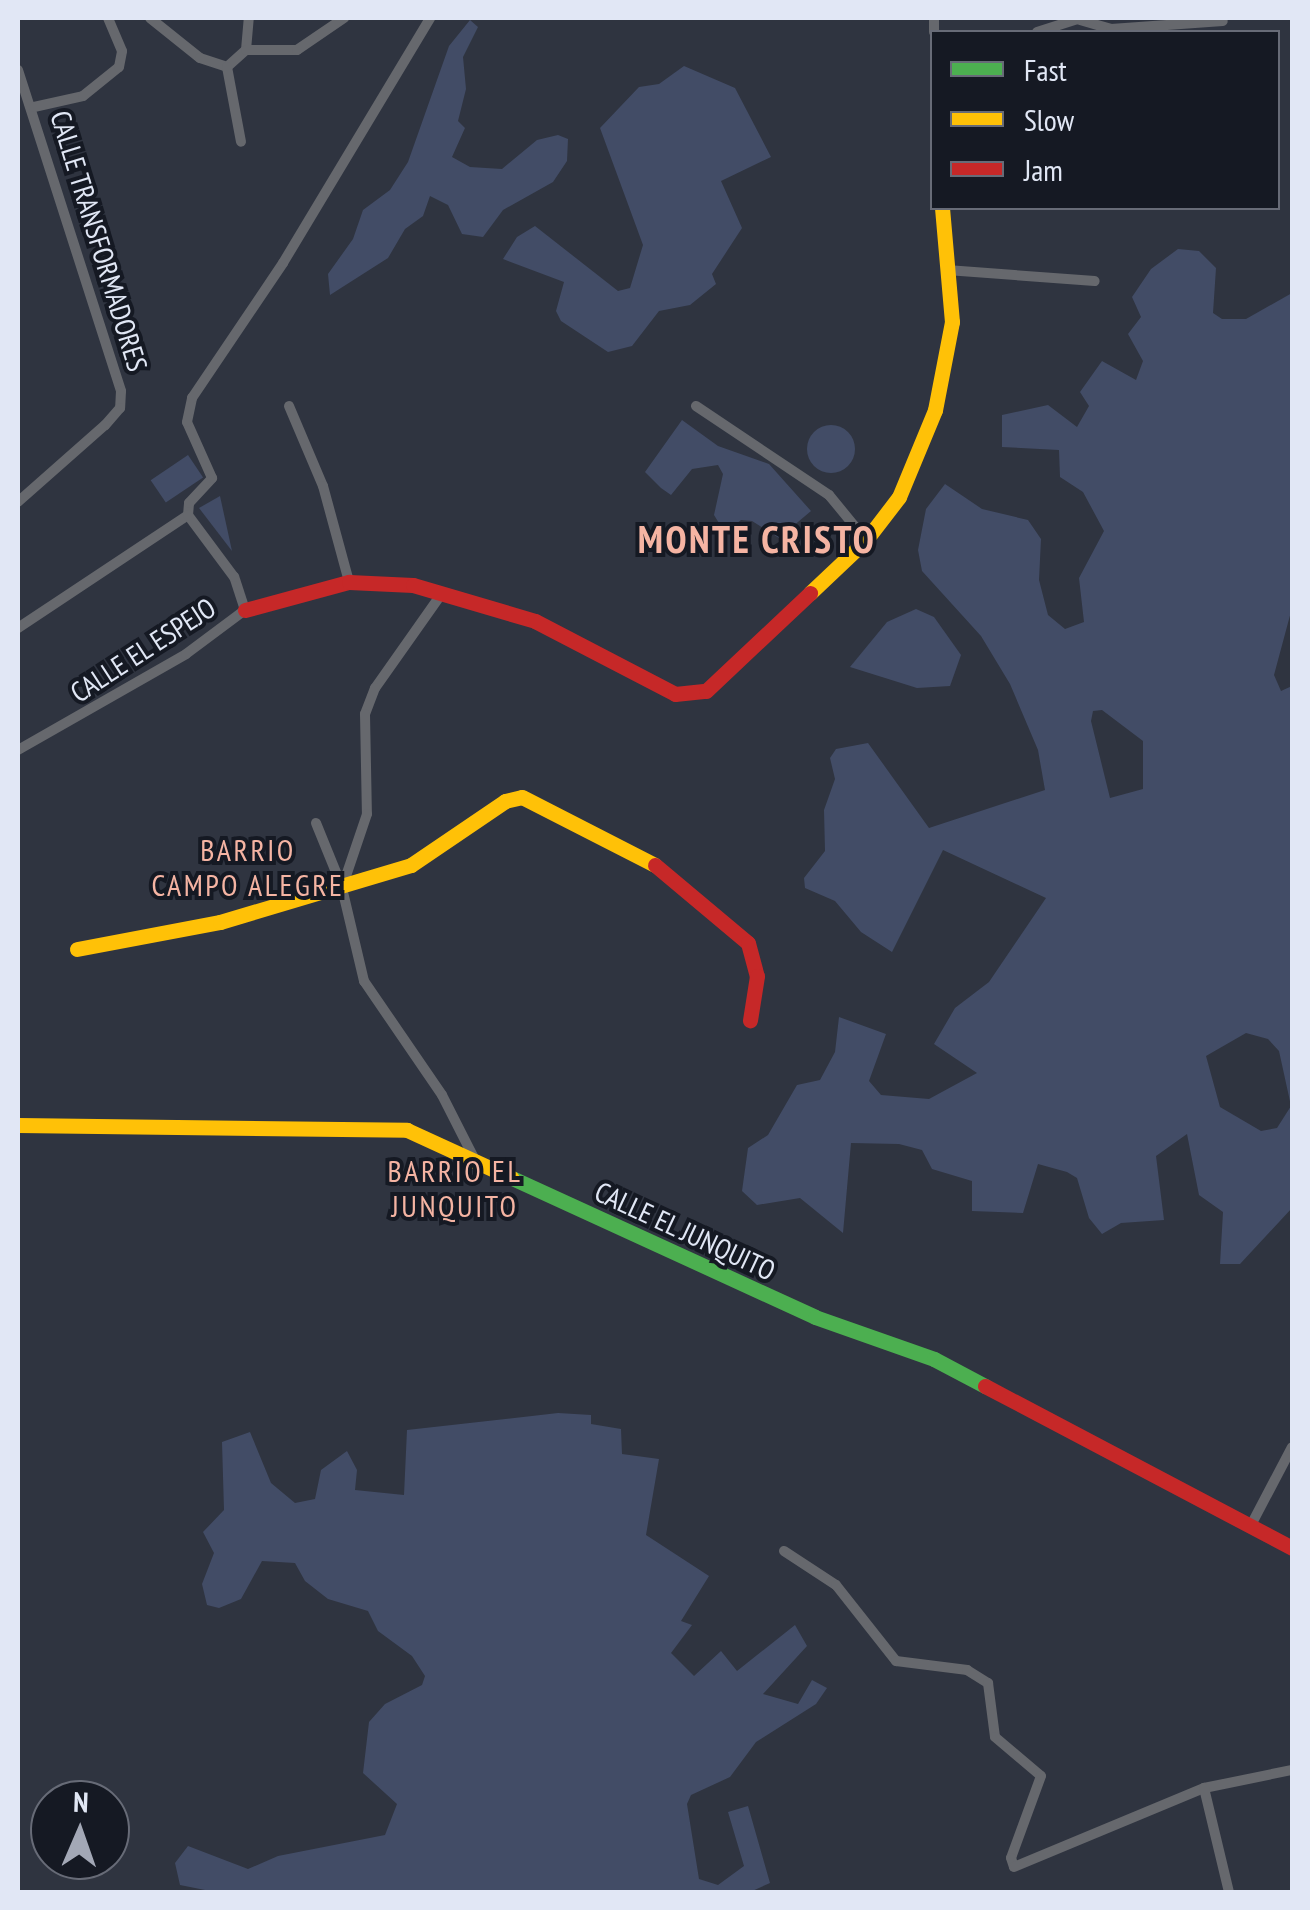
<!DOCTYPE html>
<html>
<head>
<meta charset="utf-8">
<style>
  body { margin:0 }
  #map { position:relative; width:1310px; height:1910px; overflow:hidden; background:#2f3440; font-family:"PT Sans Narrow",sans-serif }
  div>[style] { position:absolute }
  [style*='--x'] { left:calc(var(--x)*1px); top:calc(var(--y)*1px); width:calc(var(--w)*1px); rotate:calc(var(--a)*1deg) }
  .green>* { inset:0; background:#424c66; transform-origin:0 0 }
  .round { border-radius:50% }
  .street>* { height:10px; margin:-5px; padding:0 5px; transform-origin:5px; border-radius:5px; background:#66686d }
  .fast>* { height:15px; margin:-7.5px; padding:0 7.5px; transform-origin:7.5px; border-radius:7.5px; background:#4caf50 }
  .slow>* { height:15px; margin:-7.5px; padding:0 7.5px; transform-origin:7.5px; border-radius:7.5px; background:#ffc107 }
  .jam>* { height:15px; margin:-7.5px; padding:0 7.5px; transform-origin:7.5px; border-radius:7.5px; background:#c62828 }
  span { translate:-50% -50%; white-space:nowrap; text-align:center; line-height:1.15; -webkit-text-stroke:8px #151923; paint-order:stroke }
  .street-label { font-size:28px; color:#e1e7f5 }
  .neighbourhood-label { font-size:30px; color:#f5b4a3; letter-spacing:2.5px }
  .district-label { font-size:38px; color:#f5b4a3; font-weight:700; letter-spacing:2.5px }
  .frame { position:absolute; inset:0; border:20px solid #e1e7f5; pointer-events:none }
  .legend { position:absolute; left:930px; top:30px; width:350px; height:180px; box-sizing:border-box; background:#151923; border:2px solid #676b77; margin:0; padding:12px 18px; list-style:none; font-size:30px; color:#e1e7f5 }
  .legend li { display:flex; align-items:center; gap:20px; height:50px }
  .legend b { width:50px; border:2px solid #676b77 }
  .north { position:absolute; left:30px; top:1780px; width:100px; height:100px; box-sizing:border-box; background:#151923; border:2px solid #676b77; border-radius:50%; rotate:2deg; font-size:28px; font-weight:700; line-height:40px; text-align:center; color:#e1e7f5 }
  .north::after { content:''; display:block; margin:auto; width:35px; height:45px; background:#a3a8b6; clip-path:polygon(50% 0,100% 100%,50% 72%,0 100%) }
</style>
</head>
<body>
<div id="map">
  <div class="green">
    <div style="clip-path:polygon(470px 20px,478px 27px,463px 57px,466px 89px,458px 121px,465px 128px,452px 157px,470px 167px,502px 169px,537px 140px,558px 135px,568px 139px,567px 161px,553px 182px,503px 210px,483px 237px,462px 234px,448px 205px,430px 196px,423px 216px,405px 229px,388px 258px,330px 295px,328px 274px,353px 239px,363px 210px,390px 190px,408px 162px,449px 46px)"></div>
    <div style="clip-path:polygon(684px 66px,735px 88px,771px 157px,721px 181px,742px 228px,712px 274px,716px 284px,690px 305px,659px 311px,632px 346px,608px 352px,561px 321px,556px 311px,564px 282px,503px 259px,517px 237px,535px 226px,618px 291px,630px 288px,643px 245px,600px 128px,639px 87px,659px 84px)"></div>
    <div style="clip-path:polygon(evenodd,1178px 249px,1199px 251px,1216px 268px,1213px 313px,1222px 319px,1246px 319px,1292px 293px,1292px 608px,1274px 675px,1281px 691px,1292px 686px,1292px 1208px,1240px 1264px,1220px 1264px,1223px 1212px,1199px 1195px,1187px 1134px,1156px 1156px,1164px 1220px,1121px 1223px,1102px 1234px,1089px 1218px,1077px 1178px,1067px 1172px,1038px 1164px,1023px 1213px,972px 1211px,972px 1181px,932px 1169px,922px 1150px,899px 1144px,851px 1143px,843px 1233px,800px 1198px,757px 1205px,742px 1191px,748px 1148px,768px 1135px,797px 1085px,820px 1080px,835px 1052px,839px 1017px,886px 1034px,869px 1081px,881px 1095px,929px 1099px,977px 1073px,934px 1044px,955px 1008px,989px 982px,1046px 898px,943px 850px,892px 952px,861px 932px,835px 901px,805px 888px,804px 878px,825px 851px,824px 810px,835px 779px,830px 758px,836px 749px,868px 743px,929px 828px,1045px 790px,1038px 750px,1010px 684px,981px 636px,922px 571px,918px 550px,926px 509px,945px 484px,982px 509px,1028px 520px,1041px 539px,1039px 580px,1048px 615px,1065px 629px,1084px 622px,1079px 578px,1104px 531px,1083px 492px,1060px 477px,1059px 450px,1002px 447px,1002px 415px,1048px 405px,1077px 427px,1089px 406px,1080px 392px,1102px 361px,1136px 380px,1143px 361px,1128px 334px,1141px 317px,1132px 297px,1151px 269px,1178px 249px,1102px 710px,1143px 741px,1143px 789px,1110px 798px,1091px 721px,1093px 711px,1102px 710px,1178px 249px,1246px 1033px,1268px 1039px,1279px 1051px,1291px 1106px,1277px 1128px,1261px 1131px,1220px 1107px,1206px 1056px,1246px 1033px)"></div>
    <div style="clip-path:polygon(682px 420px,718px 446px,769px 464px,811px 511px,779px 538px,752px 521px,741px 520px,725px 533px,714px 515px,723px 474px,718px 465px,692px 469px,671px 495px,661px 488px,645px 472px)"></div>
    <div class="round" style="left:807px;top:425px;width:48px;height:48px"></div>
    <div style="left:188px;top:455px;width:27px;height:45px;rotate:56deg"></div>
    <div style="clip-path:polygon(220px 496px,232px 551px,199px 508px)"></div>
    <div style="clip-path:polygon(916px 609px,934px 617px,961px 655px,950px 686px,917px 688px,850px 667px,887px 622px)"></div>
    <div style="clip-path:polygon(558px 1413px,591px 1415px,591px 1424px,621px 1429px,622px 1454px,659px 1459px,646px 1535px,709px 1576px,681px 1621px,692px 1625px,671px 1653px,694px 1676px,721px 1651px,737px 1671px,795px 1625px,807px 1646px,763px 1694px,798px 1704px,812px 1680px,827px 1688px,816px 1704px,756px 1742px,730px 1777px,691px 1795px,687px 1804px,699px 1879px,718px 1885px,744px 1866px,728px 1812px,748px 1806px,770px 1883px,750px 1892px,215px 1892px,180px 1885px,175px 1863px,188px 1846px,248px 1869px,278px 1856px,385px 1835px,397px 1804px,363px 1773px,369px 1722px,385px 1704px,422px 1685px,425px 1676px,412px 1656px,378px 1631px,368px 1611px,328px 1599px,305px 1581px,295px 1563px,262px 1561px,241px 1599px,219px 1608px,207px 1605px,202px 1584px,214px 1553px,203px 1532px,224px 1510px,222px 1442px,250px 1432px,271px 1483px,295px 1503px,315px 1499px,321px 1470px,347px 1451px,357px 1470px,355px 1490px,404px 1495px,407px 1430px)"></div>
  </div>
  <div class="street">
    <div style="--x:150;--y:18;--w:64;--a:38.7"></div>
    <div style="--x:200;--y:58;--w:28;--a:18"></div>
    <div style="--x:227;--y:67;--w:25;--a:-42"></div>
    <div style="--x:246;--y:50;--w:32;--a:-85"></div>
    <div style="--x:934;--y:18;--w:14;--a:90"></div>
    <div style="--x:1080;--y:20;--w:32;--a:16"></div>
    <div style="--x:1111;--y:29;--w:112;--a:-4.1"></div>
    <div style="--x:1037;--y:32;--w:46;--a:-17.7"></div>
    <div style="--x:246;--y:50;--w:51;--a:0"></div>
    <div style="--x:297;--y:50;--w:57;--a:-34.2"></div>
    <div style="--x:227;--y:67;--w:76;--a:79.4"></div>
    <div style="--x:18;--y:70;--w:337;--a:72.2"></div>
    <div style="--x:121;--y:391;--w:17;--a:93"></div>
    <div style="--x:120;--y:408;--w:23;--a:131"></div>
    <div style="--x:105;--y:425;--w:116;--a:138.5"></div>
    <div style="--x:34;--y:107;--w:50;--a:-12.7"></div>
    <div style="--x:83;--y:96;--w:46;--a:-38.9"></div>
    <div style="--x:119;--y:67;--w:16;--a:-79"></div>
    <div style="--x:122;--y:51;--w:36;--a:-113"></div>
    <div style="--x:947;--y:270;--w:148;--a:4.3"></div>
    <div style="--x:289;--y:406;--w:87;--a:67"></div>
    <div style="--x:323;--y:486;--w:99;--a:74.8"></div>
    <div style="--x:696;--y:406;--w:160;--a:33.8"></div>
    <div style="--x:829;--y:495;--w:58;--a:50.6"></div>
    <div style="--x:188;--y:515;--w:12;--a:-85"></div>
    <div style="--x:189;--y:503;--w:34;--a:-47"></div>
    <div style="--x:212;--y:478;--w:61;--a:-114.1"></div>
    <div style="--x:187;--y:422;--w:25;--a:-78"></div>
    <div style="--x:192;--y:398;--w:163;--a:-56"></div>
    <div style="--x:283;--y:263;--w:286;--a:-59"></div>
    <div style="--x:440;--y:596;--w:113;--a:125.2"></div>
    <div style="--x:375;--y:688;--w:28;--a:111"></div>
    <div style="--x:365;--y:714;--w:100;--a:88.9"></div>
    <div style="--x:367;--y:814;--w:78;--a:108.7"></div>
    <div style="--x:342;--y:888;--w:96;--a:76.7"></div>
    <div style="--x:364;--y:981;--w:138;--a:55.6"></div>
    <div style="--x:442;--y:1095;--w:71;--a:63.1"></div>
    <div style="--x:18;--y:628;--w:204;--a:-33.6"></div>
    <div style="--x:18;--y:750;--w:193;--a:-29.7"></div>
    <div style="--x:186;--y:654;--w:74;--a:-36.7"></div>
    <div style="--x:245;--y:610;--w:35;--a:-108"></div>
    <div style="--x:234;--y:577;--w:77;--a:-126.6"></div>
    <div style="--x:316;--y:823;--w:69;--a:67.9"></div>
    <div style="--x:1250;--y:1527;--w:90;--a:-62.3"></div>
    <div style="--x:784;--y:1551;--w:62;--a:33.2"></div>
    <div style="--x:836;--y:1585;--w:97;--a:51.7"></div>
    <div style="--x:896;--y:1661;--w:72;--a:7.2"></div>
    <div style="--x:967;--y:1670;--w:25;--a:32"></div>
    <div style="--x:988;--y:1683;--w:54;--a:82.6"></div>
    <div style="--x:995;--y:1737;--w:60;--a:40.3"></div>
    <div style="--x:1041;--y:1776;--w:87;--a:110.1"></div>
    <div style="--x:1011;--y:1858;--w:9;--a:72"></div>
    <div style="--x:1014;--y:1867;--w:206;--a:-22.6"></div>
    <div style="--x:1204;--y:1788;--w:90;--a:-11.6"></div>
    <div style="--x:1204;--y:1788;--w:107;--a:76.5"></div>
  </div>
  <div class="fast">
    <div style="--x:512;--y:1178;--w:333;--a:24.6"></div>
    <div style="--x:815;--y:1317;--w:126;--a:19.4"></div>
    <div style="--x:934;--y:1359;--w:58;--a:27.9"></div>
  </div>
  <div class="slow">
    <div style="--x:810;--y:593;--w:77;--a:-43.4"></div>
    <div style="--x:866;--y:540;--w:54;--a:-52.5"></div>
    <div style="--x:899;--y:497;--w:94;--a:-67.5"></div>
    <div style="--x:935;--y:410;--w:90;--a:-79.1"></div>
    <div style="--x:952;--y:322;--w:114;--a:-95"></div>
    <div style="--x:77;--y:949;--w:146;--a:-10.7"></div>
    <div style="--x:220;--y:922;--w:199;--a:-16.6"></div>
    <div style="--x:411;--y:865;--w:114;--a:-34.2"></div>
    <div style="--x:505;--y:801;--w:17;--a:-13"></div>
    <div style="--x:522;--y:797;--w:149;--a:27.1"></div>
    <div style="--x:18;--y:1125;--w:389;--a:0.7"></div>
    <div style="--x:407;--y:1130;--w:115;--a:24.6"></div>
  </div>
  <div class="jam">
    <div style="--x:245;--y:610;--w:108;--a:-15.1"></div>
    <div style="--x:349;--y:582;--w:64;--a:2.7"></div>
    <div style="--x:413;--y:585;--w:127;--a:16.4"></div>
    <div style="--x:535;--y:621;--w:158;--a:27.5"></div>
    <div style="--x:675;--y:694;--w:31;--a:-6"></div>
    <div style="--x:706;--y:691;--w:143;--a:-43.3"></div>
    <div style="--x:655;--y:865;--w:121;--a:40"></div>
    <div style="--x:748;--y:943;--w:34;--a:75"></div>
    <div style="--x:757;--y:976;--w:45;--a:99"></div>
    <div style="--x:985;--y:1386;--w:347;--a:27.8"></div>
  </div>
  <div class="street-label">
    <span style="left:99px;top:241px;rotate:73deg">CALLE TRANSFORMADORES</span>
    <span style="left:143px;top:650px;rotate:-33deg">CALLE EL ESPEJO</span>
    <span style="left:685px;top:1231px;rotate:25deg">CALLE EL JUNQUITO</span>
  </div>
  <div class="neighbourhood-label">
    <span style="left:248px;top:867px">BARRIO<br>CAMPO ALEGRE</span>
    <span style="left:455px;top:1188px">BARRIO EL<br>JUNQUITO</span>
  </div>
  <div class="district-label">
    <span style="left:757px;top:539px">MONTE CRISTO</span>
  </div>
  <div class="frame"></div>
  <ul class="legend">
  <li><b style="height:12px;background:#4caf50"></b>Fast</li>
  <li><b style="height:12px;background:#ffc107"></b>Slow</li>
  <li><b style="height:12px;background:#c62828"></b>Jam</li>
  </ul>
  <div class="north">N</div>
</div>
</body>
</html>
